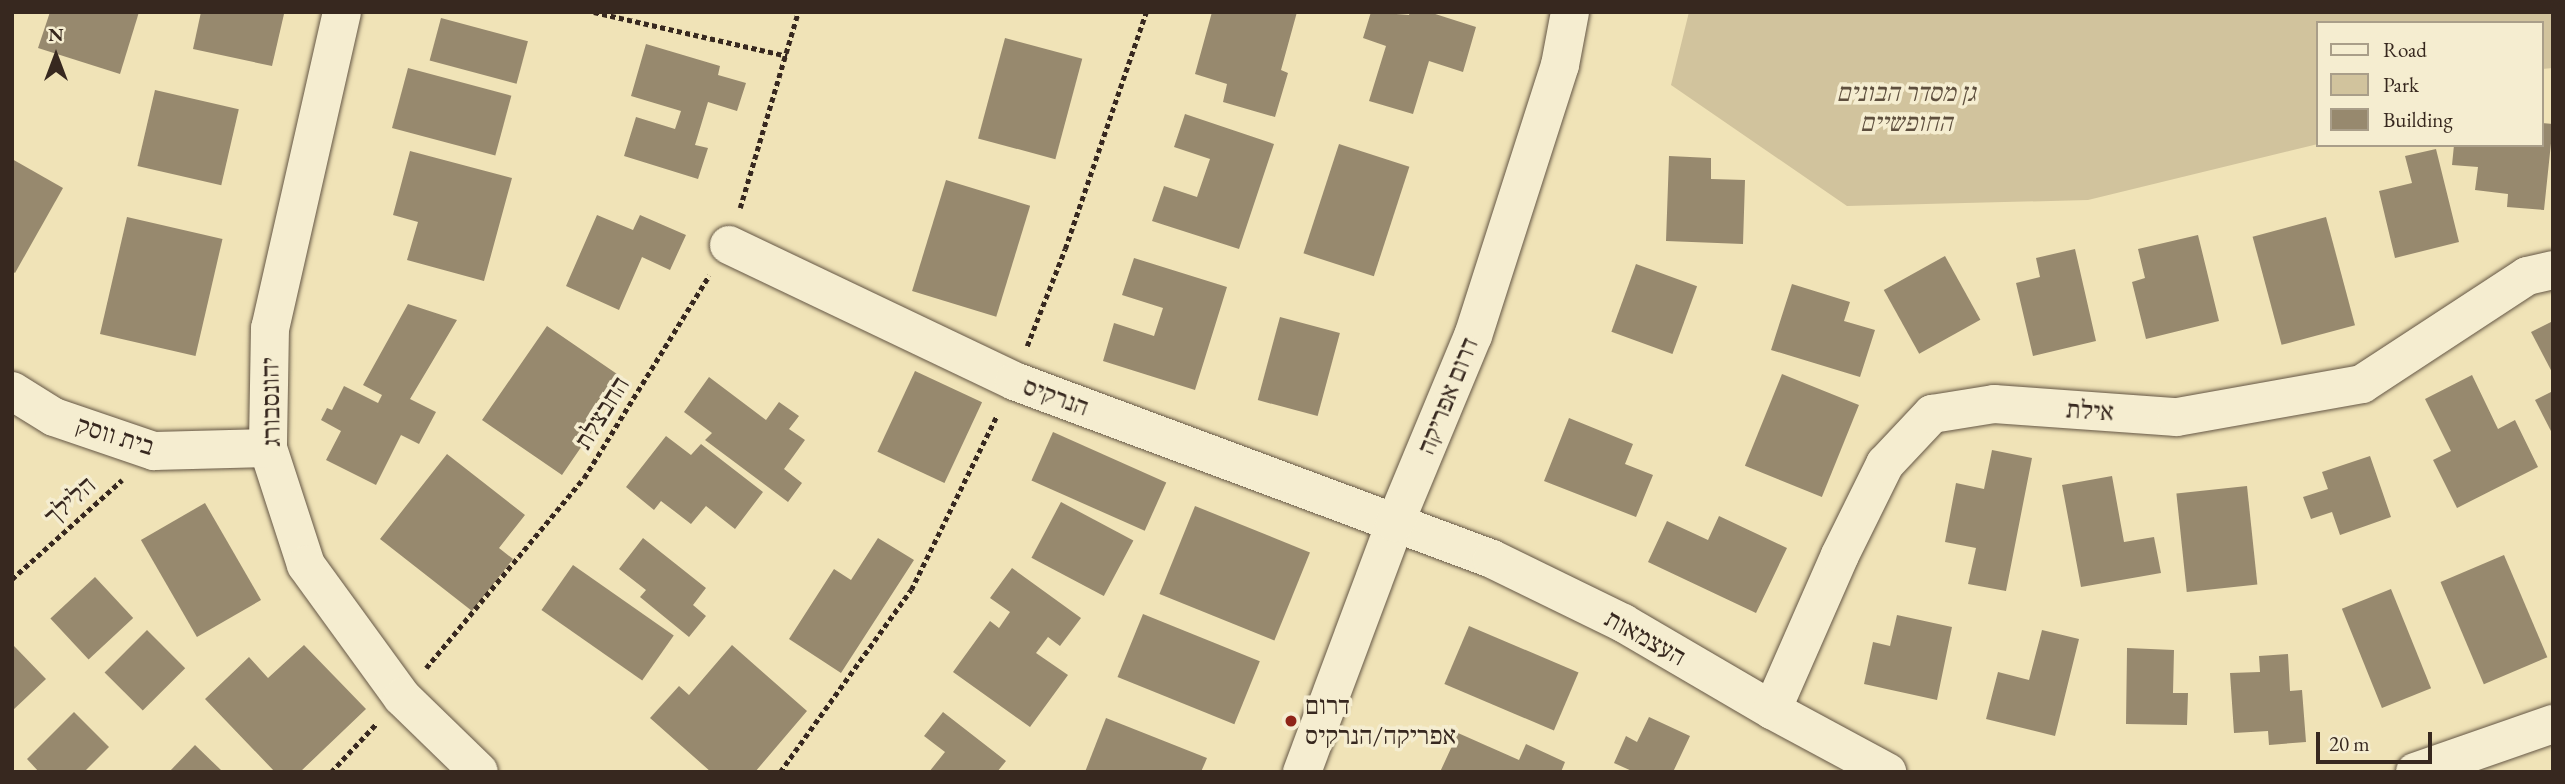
<!DOCTYPE html>
<html>
<head>
<meta charset="utf-8">
<style>
  body { margin:0 }
  #map { position:relative; width:2565px; height:784px; overflow:hidden; background:#f0e3b7; font-family:"EB Garamond","Frank Ruhl Libre",serif }
  div>[style] { position:absolute }
  [style*='--x'] { left:calc(var(--x)*1px); top:calc(var(--y)*1px); width:calc(var(--w)*1px); rotate:calc(var(--a)*1deg) }
  .green>* { inset:0; background:#d1c39d }
  .building>* { inset:0; background:#97896e; transform-origin:0 0 }
  .path>* { height:4.5px; margin-top:-2.25px; transform-origin:0; background:repeating-linear-gradient(90deg,#37281f 0 5px,transparent 0 8.5px) }
  .roads { filter:drop-shadow(0 0 2px #655745) drop-shadow(0 0 2px #655745) }
  .street>* { height:38px; margin:-19px; padding:0 19px; transform-origin:19px; border-radius:19px; background:#f5edd0 }
  .secondary>* { height:38px; margin:-19px; padding:0 19px; transform-origin:19px; border-radius:19px; background:#f5edd0 }
  .dots>* { width:19px; height:19px; translate:-50% -50%; box-sizing:border-box; border:4px solid #f5edd0; border-radius:50% }
  span { translate:-50% -50%; white-space:nowrap; text-align:center; line-height:1.15; -webkit-text-stroke:7px #f5edd0; paint-order:stroke }
  .park-label { font-size:26px; color:#5e4f3e; font-style:italic }
  .street-label { font-size:26px; color:#37281f }
  .poi-label { font-size:26px; color:#37281f }
  .left { translate:0 -50%; text-align:left }
  .frame { position:absolute; inset:0; border:14px solid #37281f; pointer-events:none }
  .legend { position:absolute; left:2316px; top:21px; width:228px; height:126px; box-sizing:border-box; background:#f5edd0; border:2px solid #a99e89; margin:0; padding:9px 12px; list-style:none; font-size:21px; color:#37281f }
  .legend li { display:flex; align-items:center; gap:14px; height:35px }
  .legend b { width:35px; border:2px solid #a99e89 }
  .north { position:absolute; left:21px; top:21px; width:70px; height:70px; -webkit-text-stroke:5px #f5edd0; paint-order:stroke; rotate:0deg; font-size:19px; font-weight:700; line-height:28px; text-align:center; color:#37281f }
  .north::after { content:''; display:block; margin:auto; width:24px; height:32px; background:#37281f; clip-path:polygon(50% 0,100% 100%,50% 72%,0 100%) }
  .scale { position:absolute; left:2316px; top:732px; width:116px; height:32px; box-sizing:border-box; border:4px solid #37281f; border-top:0; padding-left:9px; font-size:21px; line-height:24px; white-space:nowrap; color:#37281f; -webkit-text-stroke:5px #f5edd0; paint-order:stroke }
</style>
</head>
<body>
<div id="map">
  <div class="green">
    <div style="clip-path:polygon(1689px 12px,2553px 12px,2553px 68px,2542px 69px,2542px 23px,2318px 23px,2318px 144px,2088px 200px,1847px 206px,1671px 85px)"></div>
  </div>
  <div class="building">
    <div style="clip-path:polygon(50px 12px,139px 12px,120px 74px,38px 48px)"></div>
    <div style="clip-path:polygon(201px 12px,284px 14px,272px 66px,193px 49px)"></div>
    <div style="clip-path:polygon(1212px 12px,1297px 12px,1281px 70px,1288px 73px,1275px 117px,1223px 102px,1227px 84px,1195px 74px)"></div>
    <div style="clip-path:polygon(1371px 12px,1409px 15px,1410px 12px,1429px 12px,1476px 27px,1463px 72px,1429px 61px,1413px 114px,1369px 101px,1386px 46px,1363px 38px)"></div>
    <div style="left:441px;top:18px;width:90px;height:44px;rotate:15deg"></div>
    <div style="left:1005px;top:38px;width:80px;height:104px;rotate:15deg"></div>
    <div style="clip-path:polygon(646px 44px,720px 66px,718px 75px,746px 83px,737px 111px,708px 102px,695px 145px,708px 148px,698px 179px,624px 156px,636px 117px,675px 129px,681px 111px,631px 96px)"></div>
    <div style="left:408px;top:68px;width:107px;height:62px;rotate:15deg"></div>
    <div style="left:155px;top:90px;width:86px;height:78px;rotate:13deg"></div>
    <div style="clip-path:polygon(1185px 114px,1274px 144px,1239px 249px,1152px 221px,1164px 186px,1197px 197px,1210px 159px,1174px 147px)"></div>
    <div style="clip-path:polygon(2542px 123px,2553px 124px,2544px 210px,2507px 207px,2508px 194px,2475px 190px,2478px 167px,2452px 165px,2454px 145px,2542px 145px)"></div>
    <div style="left:1339px;top:144px;width:74px;height:115px;rotate:18deg"></div>
    <div style="clip-path:polygon(2436px 149px,2459px 242px,2395px 258px,2379px 191px,2412px 183px,2405px 156px)"></div>
    <div style="clip-path:polygon(410px 151px,512px 178px,484px 281px,407px 260px,418px 222px,393px 215px)"></div>
    <div style="clip-path:polygon(1669px 156px,1711px 158px,1711px 179px,1745px 180px,1743px 244px,1666px 241px)"></div>
    <div style="clip-path:polygon(12px 159px,63px 188px,15px 273px,12px 271px)"></div>
    <div style="left:946px;top:180px;width:88px;height:116px;rotate:17deg"></div>
    <div style="clip-path:polygon(597px 215px,633px 230px,640px 215px,686px 235px,670px 270px,642px 257px,619px 310px,566px 286px)"></div>
    <div style="left:127px;top:217px;width:98px;height:120px;rotate:13deg"></div>
    <div style="left:2326px;top:217px;width:112px;height:76px;rotate:75deg"></div>
    <div style="clip-path:polygon(2198px 235px,2219px 321px,2146px 339px,2132px 282px,2145px 278px,2138px 249px)"></div>
    <div style="clip-path:polygon(2075px 249px,2096px 341px,2033px 356px,2016px 283px,2040px 277px,2036px 258px)"></div>
    <div style="left:1945px;top:256px;width:73px;height:70px;rotate:61deg"></div>
    <div style="clip-path:polygon(1134px 258px,1227px 287px,1195px 390px,1103px 361px,1114px 323px,1154px 336px,1163px 308px,1122px 295px)"></div>
    <div style="left:1636px;top:264px;width:65px;height:72px;rotate:20deg"></div>
    <div style="clip-path:polygon(1792px 284px,1850px 302px,1844px 321px,1875px 330px,1860px 377px,1771px 350px)"></div>
    <div style="clip-path:polygon(408px 304px,457px 320px,410px 399px,436px 412px,419px 444px,401px 435px,376px 485px,326px 460px,341px 431px,321px 420px,327px 408px,332px 410px,344px 386px,378px 403px,382px 395px,363px 385px)"></div>
    <div style="left:1280px;top:317px;width:62px;height:86px;rotate:15deg"></div>
    <div style="clip-path:polygon(2553px 321px,2553px 374px,2531px 332px)"></div>
    <div style="clip-path:polygon(547px 326px,617px 374px,589px 414px,599px 421px,562px 475px,482px 420px)"></div>
    <div style="left:915px;top:371px;width:74px;height:89px;rotate:25deg"></div>
    <div style="left:1782px;top:374px;width:83px;height:99px;rotate:22deg"></div>
    <div style="clip-path:polygon(2472px 375px,2498px 429px,2515px 420px,2538px 467px,2457px 508px,2433px 460px,2451px 451px,2425px 399px)"></div>
    <div style="clip-path:polygon(709px 377px,766px 420px,779px 402px,799px 416px,789px 429px,805px 440px,784px 469px,802px 483px,788px 502px,705px 440px,712px 433px,684px 412px)"></div>
    <div style="clip-path:polygon(2553px 391px,2553px 435px,2535px 400px)"></div>
    <div style="clip-path:polygon(1569px 418px,1633px 444px,1625px 464px,1653px 475px,1636px 517px,1544px 481px)"></div>
    <div style="left:1053px;top:432px;width:124px;height:53px;rotate:24deg"></div>
    <div style="clip-path:polygon(666px 436px,691px 455px,701px 444px,763px 492px,735px 529px,706px 506px,691px 524px,661px 501px,654px 510px,626px 487px)"></div>
    <div style="clip-path:polygon(1992px 450px,2032px 458px,2006px 591px,1968px 584px,1976px 548px,1945px 542px,1956px 483px,1984px 489px)"></div>
    <div style="clip-path:polygon(447px 454px,525px 515px,499px 548px,513px 559px,472px 611px,380px 539px)"></div>
    <div style="clip-path:polygon(2370px 456px,2391px 517px,2340px 535px,2332px 512px,2311px 519px,2303px 497px,2328px 489px,2322px 472px)"></div>
    <div style="clip-path:polygon(2112px 476px,2124px 542px,2154px 537px,2161px 573px,2081px 587px,2062px 485px)"></div>
    <div style="left:2247px;top:486px;width:99px;height:71px;rotate:84deg"></div>
    <div style="left:1061px;top:502px;width:82px;height:63px;rotate:28deg"></div>
    <div style="left:205px;top:503px;width:112px;height:74px;rotate:60deg"></div>
    <div style="left:1195px;top:506px;width:124px;height:95px;rotate:22deg"></div>
    <div style="clip-path:polygon(1719px 516px,1787px 548px,1756px 613px,1648px 562px,1667px 521px,1708px 540px)"></div>
    <div style="clip-path:polygon(643px 538px,706px 588px,693px 605px,706px 616px,689px 637px,640px 597px,646px 590px,619px 569px)"></div>
    <div style="clip-path:polygon(878px 538px,914px 560px,841px 673px,789px 639px,834px 569px,851px 580px)"></div>
    <div style="left:2504px;top:555px;width:111px;height:69px;rotate:67deg"></div>
    <div style="left:573px;top:565px;width:123px;height:55px;rotate:35deg"></div>
    <div style="clip-path:polygon(1012px 568px,1081px 618px,1060px 646px,1048px 637px,1036px 653px,1068px 675px,1030px 727px,953px 672px,990px 621px,999px 628px,1010px 612px,990px 598px)"></div>
    <div style="left:95px;top:577px;width:56px;height:61px;rotate:47deg"></div>
    <div style="left:2391px;top:589px;width:107px;height:53px;rotate:68deg"></div>
    <div style="left:1143px;top:614px;width:126px;height:68px;rotate:22deg"></div>
    <div style="clip-path:polygon(1897px 615px,1952px 627px,1937px 700px,1864px 684px,1873px 642px,1890px 646px)"></div>
    <div style="left:1469px;top:626px;width:119px;height:63px;rotate:23deg"></div>
    <div style="left:147px;top:630px;width:54px;height:60px;rotate:45deg"></div>
    <div style="clip-path:polygon(2042px 630px,2079px 639px,2055px 736px,1986px 719px,1998px 672px,2029px 680px)"></div>
    <div style="clip-path:polygon(304px 645px,366px 709px,300px 772px,275px 772px,205px 699px,249px 657px,268px 678px)"></div>
    <div style="clip-path:polygon(732px 645px,807px 711px,755px 772px,711px 772px,650px 718px,679px 686px,689px 695px)"></div>
    <div style="clip-path:polygon(14px 646px,46px 679px,12px 711px,12px 648px)"></div>
    <div style="clip-path:polygon(2127px 648px,2174px 650px,2173px 693px,2188px 693px,2187px 725px,2126px 724px)"></div>
    <div style="clip-path:polygon(2288px 654px,2290px 691px,2302px 690px,2306px 742px,2269px 745px,2268px 731px,2234px 733px,2230px 673px,2260px 672px,2259px 656px)"></div>
    <div style="clip-path:polygon(74px 712px,109px 747px,84px 772px,39px 772px,27px 759px)"></div>
    <div style="clip-path:polygon(943px 712px,1006px 761px,997px 772px,929px 772px,945px 752px,924px 736px)"></div>
    <div style="clip-path:polygon(1649px 717px,1690px 736px,1673px 772px,1634px 772px,1614px 763px,1626px 736px,1637px 742px)"></div>
    <div style="clip-path:polygon(1106px 718px,1207px 758px,1201px 772px,1085px 772px)"></div>
    <div style="clip-path:polygon(1458px 733px,1519px 760px,1526px 744px,1565px 762px,1561px 772px,1440px 772px)"></div>
    <div style="clip-path:polygon(195px 745px,223px 772px,169px 772px)"></div>
  </div>
  <div class="path">
    <div style="--x:594;--y:12;--w:198;--a:12.8"></div>
    <div style="--x:740;--y:208;--w:204;--a:-73.5"></div>
    <div style="--x:1027;--y:346;--w:104;--a:-68.6"></div>
    <div style="--x:1065;--y:249;--w:250;--a:-71.1"></div>
    <div style="--x:12;--y:579;--w:148;--a:-42"></div>
    <div style="--x:426;--y:668;--w:247;--a:-50.3"></div>
    <div style="--x:584;--y:478;--w:238;--a:-58.3"></div>
    <div style="--x:331;--y:772;--w:66;--a:-46.8"></div>
    <div style="--x:780;--y:772;--w:224;--a:-54.3"></div>
    <div style="--x:911;--y:590;--w:195;--a:-63.8"></div>
  </div>
  <div class="roads">
    <div class="street">
      <div style="--x:342;--y:12;--w:324;--a:102.8"></div>
      <div style="--x:270;--y:328;--w:120;--a:91"></div>
      <div style="--x:268;--y:448;--w:123;--a:72"></div>
      <div style="--x:306;--y:565;--w:163;--a:54"></div>
      <div style="--x:402;--y:697;--w:107;--a:44.2"></div>
      <div style="--x:729;--y:245;--w:316;--a:25.5"></div>
      <div style="--x:1014;--y:381;--w:510;--a:20.42"></div>
      <div style="--x:1492;--y:559;--w:146;--a:26"></div>
      <div style="--x:1623;--y:623;--w:173;--a:30.3"></div>
      <div style="--x:1772;--y:710;--w:131;--a:28.3"></div>
      <div style="--x:12;--y:391;--w:49;--a:31.8"></div>
      <div style="--x:54;--y:417;--w:106;--a:18.8"></div>
      <div style="--x:154;--y:451;--w:114;--a:-1.5"></div>
      <div style="--x:1772;--y:710;--w:169;--a:-66.3"></div>
      <div style="--x:1840;--y:555;--w:102;--a:-63.7"></div>
      <div style="--x:1885;--y:464;--w:69;--a:-46.8"></div>
      <div style="--x:1932;--y:414;--w:63;--a:-9.2"></div>
      <div style="--x:1994;--y:404;--w:183;--a:4.1"></div>
      <div style="--x:2177;--y:417;--w:188;--a:-10.1"></div>
      <div style="--x:2362;--y:384;--w:197;--a:-33.2"></div>
      <div style="--x:2527;--y:276;--w:27;--a:-13"></div>
      <div style="--x:2415;--y:772;--w:146;--a:-19.2"></div>
    </div>
    <div class="secondary">
      <div style="--x:1302;--y:772;--w:266;--a:-69.5"></div>
      <div style="--x:1395;--y:523;--w:203;--a:-67.4"></div>
      <div style="--x:1473;--y:336;--w:285;--a:-72.2"></div>
      <div style="--x:1560;--y:65;--w:54;--a:-79.3"></div>
    </div>
  </div>
  <div class="dots">
    <div style="left:1291px;top:721px;background:#8f2418"></div>
  </div>
  <div class="park-label">
    <span style="left:1906px;top:108px">גן מסדר הבונים<br>החופשיים</span>
  </div>
  <div class="street-label">
    <span style="left:1448px;top:396px;rotate:-68deg">דרום אפריקה</span>
    <span style="left:1056px;top:397px;rotate:20deg">הנרקיס</span>
    <span style="left:271px;top:402px;rotate:-91deg">יהונסבורג</span>
    <span style="left:2090px;top:411px;rotate:4deg">אילת</span>
    <span style="left:602px;top:413px;rotate:-58deg">החבצלת</span>
    <span style="left:115px;top:436px;rotate:17deg">בית ווסק</span>
    <span style="left:70px;top:501px;rotate:-42deg">הלילך</span>
    <span style="left:1645px;top:638px;rotate:29deg">העצמאות</span>
  </div>
  <div class="poi-label">
    <span class="left" style="left:1305px;top:721px">דרום<br>אפריקה/הנרקיס</span>
  </div>
  <div class="frame"></div>
  <ul class="legend">
  <li><b style="height:9px;background:#f5edd0"></b>Road</li>
  <li><b style="height:19px;background:#d1c39d"></b>Park</li>
  <li><b style="height:19px;background:#97896e"></b>Building</li>
  </ul>
  <div class="north">N</div>
  <div class="scale">20 m</div>
</div>
</body>
</html>
